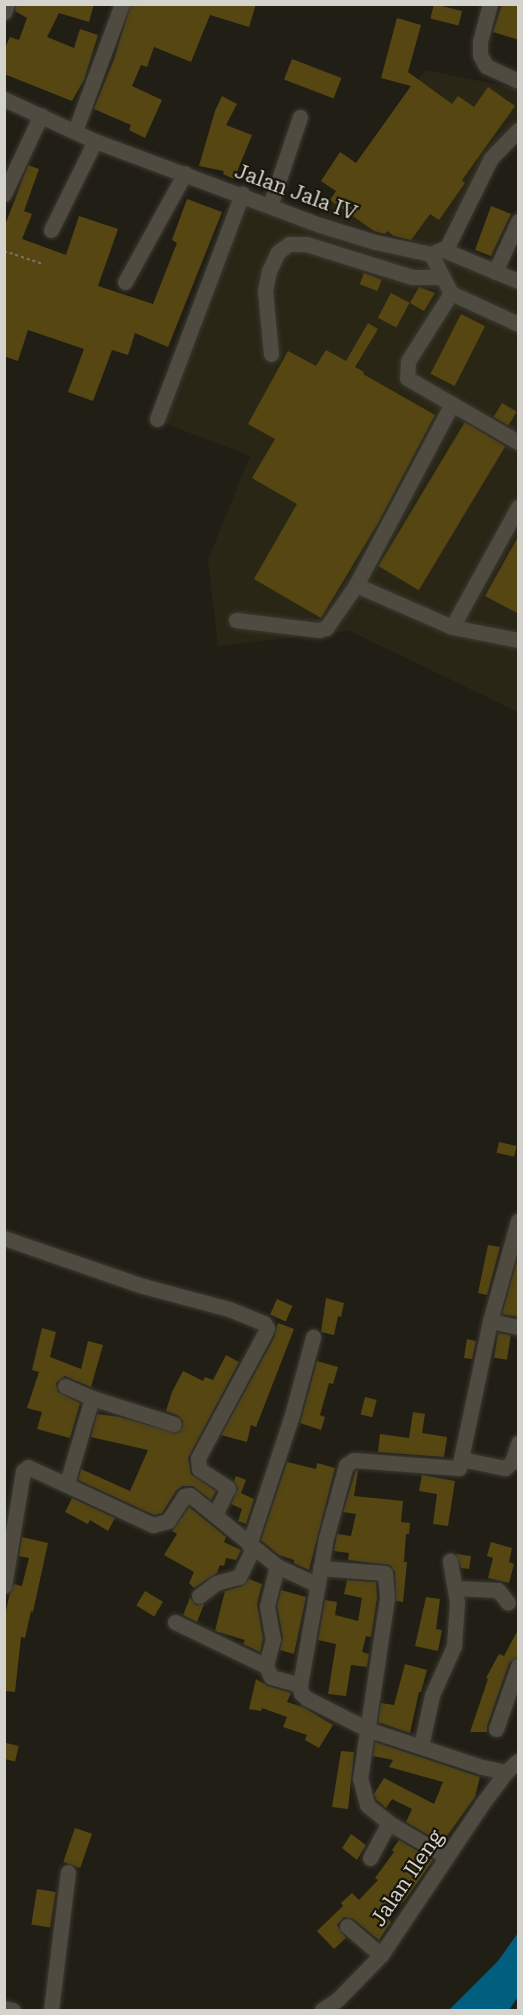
<!DOCTYPE html>
<html>
<head>
<meta charset="utf-8">
<style>
  body { margin:0 }
  #map { position:relative; width:523px; height:2015px; overflow:hidden; background:#211e15; font-family:"Roboto Serif",serif }
  div>[style] { position:absolute }
  [style*='--x'] { left:calc(var(--x)*1px); top:calc(var(--y)*1px); width:calc(var(--w)*1px); rotate:calc(var(--a)*1deg) }
  .built>* { inset:0; background:#2a2616 }
  .water>* { inset:0; background:#005e7e }
  .building>* { inset:0; background:#564712; transform-origin:0 0 }
  .path>* { height:2px; margin-top:-1px; transform-origin:0; background:repeating-linear-gradient(90deg,#75726b 0 3px,transparent 0 6px) }
  .roads { filter:drop-shadow(0 0 2px #3b3933) drop-shadow(0 0 2px #3b3933) }
  .minor>* { height:15px; margin:-7.5px; padding:0 7.5px; transform-origin:7.5px; border-radius:7.5px; background:#4f4b41 }
  span { translate:-50% -50%; white-space:nowrap; text-align:center; line-height:1.15; -webkit-text-stroke:4.5px #18150c; paint-order:stroke }
  .street-label { font-size:21px; color:#d5d3cd }
  .frame { position:absolute; inset:0; border:6px solid #d5d3cd; pointer-events:none }
</style>
</head>
<body>
<div id="map">
  <div class="built">
    <div style="clip-path:polygon(426px 70px,518px 89px,518px 123px,433px 247px,319px 215px)"></div>
    <div style="clip-path:polygon(244px 201px,455px 254px,518px 282px,518px 712px,350px 631px,218px 646px,208px 560px,250px 456px,164px 423px)"></div>
  </div>
  <div class="water">
    <div style="clip-path:polygon(518px 1933px,518px 1997px,509px 2010px,449px 2010px,498px 1961px)"></div>
  </div>
  <div class="building">
    <div style="clip-path:polygon(16px 4px,94px 4px,89px 22px,59px 13px,47px 37px,74px 48px,80px 29px,98px 35px,84px 80px,72px 101px,4px 74px,4px 50px,10px 37px,19px 40px,27px 18px,15px 11px)"></div>
    <div style="clip-path:polygon(131px 4px,256px 4px,249px 27px,210px 15px,191px 62px,154px 47px,147px 67px,141px 65px,132px 86px,162px 100px,145px 138px,129px 130px,131px 125px,94px 109px,114px 59px)"></div>
    <div style="left:434px;top:4px;width:29px;height:15px;rotate:14deg"></div>
    <div style="clip-path:polygon(502px 4px,519px 4px,519px 40px,493px 32px)"></div>
    <div style="clip-path:polygon(397px 18px,421px 25px,408px 72px,452px 104px,458px 96px,474px 107px,488px 87px,515px 106px,462px 180px,465px 183px,439px 220px,430px 214px,411px 240px,394px 236px,387px 231px,385px 234px,374px 231px,330px 200px,336px 191px,321px 181px,340px 152px,356px 163px,411px 86px,381px 78px)"></div>
    <div style="left:292px;top:59px;width:53px;height:22px;rotate:21deg"></div>
    <div style="clip-path:polygon(222px 96px,237px 104px,226px 125px,252px 135px,234px 179px,223px 174px,224px 171px,199px 166px,215px 111px)"></div>
    <div style="clip-path:polygon(28px 165px,39px 169px,24px 211px,32px 214px,22px 239px,66px 255px,79px 216px,118px 229px,98px 286px,153px 304px,177px 243px,172px 240px,187px 199px,222px 212px,168px 347px,135px 333px,128px 355px,112px 350px,93px 401px,68px 392px,84px 349px,28px 330px,18px 361px,4px 356px,4px 228px)"></div>
    <div style="clip-path:polygon(491px 206px,511px 214px,491px 256px,475px 250px)"></div>
    <div style="left:364px;top:273px;width:19px;height:12px;rotate:21deg"></div>
    <div style="clip-path:polygon(419px 287px,435px 293px,424px 311px,410px 303px)"></div>
    <div style="left:391px;top:293px;width:21px;height:28px;rotate:28deg"></div>
    <div style="left:461px;top:314px;width:27px;height:67px;rotate:27deg"></div>
    <div style="clip-path:polygon(368px 323px,378px 329px,355px 367px,364px 372px,363px 374px,435px 415px,378px 523px,321px 618px,254px 579px,297px 504px,252px 478px,275px 439px,248px 424px,288px 351px,316px 366px,326px 350px,346px 361px)"></div>
    <div style="left:502px;top:403px;width:17px;height:16px;rotate:31deg"></div>
    <div style="left:465px;top:422px;width:47px;height:168px;rotate:31deg"></div>
    <div style="clip-path:polygon(519px 535px,519px 614px,485px 596px)"></div>
    <div style="left:499px;top:1142px;width:18px;height:11px;rotate:13deg"></div>
    <div style="clip-path:polygon(488px 1245px,500px 1247px,487px 1295px,478px 1293px)"></div>
    <div style="clip-path:polygon(518px 1256px,519px 1256px,519px 1317px,502px 1314px)"></div>
    <div style="clip-path:polygon(326px 1298px,344px 1303px,341px 1317px,338px 1316px,334px 1335px,321px 1332px)"></div>
    <div style="left:277px;top:1299px;width:17px;height:17px;rotate:24deg"></div>
    <div style="clip-path:polygon(278px 1323px,294px 1329px,256px 1427px,251px 1425px,247px 1442px,221px 1435px,274px 1338px)"></div>
    <div style="clip-path:polygon(42px 1328px,56px 1332px,50px 1357px,81px 1369px,88px 1341px,103px 1345px,91px 1387px,65px 1376px,56px 1383px,58px 1392px,80px 1403px,70px 1438px,37px 1429px,42px 1412px,27px 1408px,39px 1372px,32px 1370px)"></div>
    <div style="left:498px;top:1333px;width:13px;height:25px;rotate:9deg"></div>
    <div style="clip-path:polygon(467px 1339px,476px 1341px,472px 1359px,464px 1358px)"></div>
    <div style="clip-path:polygon(226px 1355px,239px 1362px,188px 1458px,191px 1474px,216px 1491px,211px 1500px,193px 1486px,182px 1486px,176px 1491px,162px 1513px,154px 1515px,78px 1480px,81px 1469px,130px 1491px,148px 1450px,91px 1437px,97px 1414px,120px 1417px,177px 1433px,183px 1427px,183px 1421px,177px 1415px,166px 1411px,172px 1392px,183px 1371px,203px 1381px,205px 1377px,213px 1380px)"></div>
    <div style="clip-path:polygon(317px 1361px,338px 1367px,333px 1384px,329px 1383px,320px 1415px,325px 1417px,321px 1430px,300px 1423px)"></div>
    <div style="left:365px;top:1397px;width:12px;height:18px;rotate:14deg"></div>
    <div style="clip-path:polygon(413px 1412px,425px 1414px,422px 1433px,447px 1437px,444px 1457px,378px 1452px,380px 1434px,409px 1438px)"></div>
    <div style="clip-path:polygon(287px 1462px,316px 1469px,317px 1463px,335px 1468px,309px 1570px,294px 1563px,294px 1560px,279px 1555px,261px 1540px)"></div>
    <div style="clip-path:polygon(356px 1470px,358px 1471px,354px 1496px,403px 1501px,401px 1522px,410px 1523px,409px 1534px,406px 1534px,404px 1562px,407px 1562px,403px 1602px,396px 1601px,395px 1572px,390px 1565px,348px 1560px,349px 1553px,334px 1551px,337px 1534px,351px 1536px,356px 1514px,343px 1512px)"></div>
    <div style="clip-path:polygon(422px 1475px,455px 1481px,448px 1526px,433px 1524px,437px 1494px,419px 1491px)"></div>
    <div style="clip-path:polygon(236px 1476px,246px 1480px,241px 1493px,254px 1499px,246px 1524px,238px 1521px,242px 1509px,231px 1504px,238px 1488px,234px 1481px)"></div>
    <div style="clip-path:polygon(72px 1498px,115px 1518px,108px 1531px,90px 1520px,88px 1524px,65px 1512px)"></div>
    <div style="clip-path:polygon(189px 1507px,226px 1537px,224px 1542px,241px 1550px,236px 1560px,226px 1558px,224px 1566px,220px 1565px,217px 1573px,194px 1588px,189px 1583px,194px 1572px,164px 1555px,177px 1534px,172px 1531px)"></div>
    <div style="clip-path:polygon(22px 1537px,48px 1543px,33px 1612px,31px 1611px,25px 1638px,21px 1637px,15px 1692px,4px 1691px,4px 1619px,10px 1593px,14px 1584px,22px 1586px,29px 1558px,19px 1556px)"></div>
    <div style="clip-path:polygon(491px 1542px,512px 1548px,509px 1562px,514px 1564px,509px 1583px,488px 1578px,493px 1558px,487px 1556px)"></div>
    <div style="clip-path:polygon(456px 1554px,471px 1556px,469px 1569px,461px 1568px)"></div>
    <div style="clip-path:polygon(249px 1579px,262px 1584px,257px 1604px,263px 1639px,260px 1652px,243px 1644px,245px 1640px,215px 1631px,225px 1591px,242px 1586px)"></div>
    <div style="clip-path:polygon(347px 1580px,376px 1582px,377px 1598px,371px 1637px,366px 1636px,362px 1652px,369px 1654px,367px 1667px,351px 1665px,346px 1696px,328px 1694px,336px 1644px,318px 1640px,325px 1600px,337px 1602px,335px 1615px,358px 1621px,362px 1598px,344px 1594px)"></div>
    <div style="clip-path:polygon(281px 1590px,306px 1597px,294px 1654px,280px 1650px,283px 1637px,277px 1606px)"></div>
    <div style="left:145px;top:1591px;width:21px;height:17px;rotate:31deg"></div>
    <div style="clip-path:polygon(426px 1597px,440px 1599px,436px 1629px,442px 1630px,438px 1651px,415px 1646px)"></div>
    <div style="clip-path:polygon(190px 1598px,196px 1605px,204px 1604px,197px 1622px,183px 1615px)"></div>
    <div style="clip-path:polygon(519px 1628px,519px 1657px,509px 1663px,487px 1726px,487px 1732px,470px 1732px,488px 1679px,486px 1678px,499px 1654px,504px 1656px)"></div>
    <div style="clip-path:polygon(405px 1664px,427px 1670px,421px 1692px,419px 1692px,410px 1733px,378px 1722px,381px 1703px,394px 1705px)"></div>
    <div style="clip-path:polygon(256px 1679px,268px 1686px,291px 1693px,287px 1702px,303px 1707px,333px 1725px,319px 1748px,305px 1740px,307px 1735px,283px 1727px,287px 1717px,262px 1708px,261px 1711px,249px 1709px)"></div>
    <div style="clip-path:polygon(375px 1742px,480px 1777px,475px 1797px,442px 1843px,406px 1822px,412px 1809px,392px 1799px,386px 1808px,376px 1799px,374px 1794px,384px 1778px,434px 1804px,443px 1782px,389px 1767px,393px 1760px,373px 1756px)"></div>
    <div style="left:6px;top:1743px;width:13px;height:16px;rotate:13deg"></div>
    <div style="clip-path:polygon(341px 1751px,354px 1752px,348px 1809px,332px 1807px)"></div>
    <div style="left:75px;top:1828px;width:18px;height:36px;rotate:19deg"></div>
    <div style="clip-path:polygon(351px 1834px,366px 1845px,357px 1860px,342px 1848px)"></div>
    <div style="clip-path:polygon(399px 1840px,433px 1860px,405px 1900px,387px 1918px,391px 1922px,379px 1940px,353px 1919px,344px 1917px,337px 1925px,346px 1938px,334px 1949px,317px 1931px,343px 1906px,341px 1903px,352px 1893px,359px 1900px,378px 1880px,375px 1878px,394px 1852px,392px 1850px)"></div>
    <div style="left:37px;top:1889px;width:19px;height:36px;rotate:9deg"></div>
  </div>
  <div class="path">
    <div style="--x:4;--y:251;--w:41;--a:18.4"></div>
  </div>
  <div class="roads">
    <div class="minor">
      <div style="--x:490;--y:4;--w:39;--a:105"></div>
      <div style="--x:480;--y:42;--w:13;--a:90"></div>
      <div style="--x:480;--y:55;--w:13;--a:61"></div>
      <div style="--x:486;--y:66;--w:35;--a:25"></div>
      <div style="--x:4;--y:12;--w:9;--a:-69"></div>
      <div style="--x:4;--y:99;--w:100;--a:24.8"></div>
      <div style="--x:95;--y:141;--w:240;--a:20.5"></div>
      <div style="--x:320;--y:225;--w:58;--a:17.2"></div>
      <div style="--x:375;--y:242;--w:57;--a:12.1"></div>
      <div style="--x:431;--y:254;--w:17;--a:-24"></div>
      <div style="--x:447;--y:247;--w:99;--a:-63.7"></div>
      <div style="--x:491;--y:158;--w:39;--a:-46"></div>
      <div style="--x:75;--y:131;--w:135;--a:-69.7"></div>
      <div style="--x:4;--y:194;--w:87;--a:-64.9"></div>
      <div style="--x:270;--y:206;--w:94;--a:-71.4"></div>
      <div style="--x:51;--y:230;--w:99;--a:-63.7"></div>
      <div style="--x:444;--y:250;--w:80;--a:22.7"></div>
      <div style="--x:431;--y:254;--w:44;--a:62.9"></div>
      <div style="--x:451;--y:293;--w:74;--a:24.8"></div>
      <div style="--x:495;--y:272;--w:56;--a:-65.7"></div>
      <div style="--x:125;--y:282;--w:124;--a:-61.2"></div>
      <div style="--x:451;--y:293;--w:80;--a:122.3"></div>
      <div style="--x:408;--y:361;--w:17;--a:93"></div>
      <div style="--x:407;--y:378;--w:128;--a:30"></div>
      <div style="--x:271;--y:354;--w:63;--a:-95.4"></div>
      <div style="--x:265;--y:291;--w:20;--a:-79"></div>
      <div style="--x:269;--y:271;--w:21;--a:-65"></div>
      <div style="--x:278;--y:252;--w:14;--a:-36"></div>
      <div style="--x:289;--y:244;--w:17;--a:0"></div>
      <div style="--x:306;--y:244;--w:111;--a:17.3"></div>
      <div style="--x:412;--y:277;--w:28;--a:0"></div>
      <div style="--x:157;--y:419;--w:241;--a:-69.3"></div>
      <div style="--x:518;--y:507;--w:137;--a:118.8"></div>
      <div style="--x:452;--y:627;--w:67;--a:11.1"></div>
      <div style="--x:236;--y:620;--w:84;--a:6.9"></div>
      <div style="--x:319;--y:630;--w:7;--a:-16"></div>
      <div style="--x:326;--y:628;--w:52;--a:-55.1"></div>
      <div style="--x:452;--y:627;--w:105;--a:-156.4"></div>
      <div style="--x:356;--y:585;--w:205;--a:-62.1"></div>
      <div style="--x:4;--y:1238;--w:147;--a:19.1"></div>
      <div style="--x:143;--y:1286;--w:89;--a:15"></div>
      <div style="--x:229;--y:1309;--w:38;--a:22"></div>
      <div style="--x:264;--y:1323;--w:6;--a:59"></div>
      <div style="--x:267;--y:1328;--w:5;--a:112"></div>
      <div style="--x:265;--y:1333;--w:142;--a:118.2"></div>
      <div style="--x:198;--y:1458;--w:11;--a:85"></div>
      <div style="--x:199;--y:1469;--w:35;--a:33"></div>
      <div style="--x:228;--y:1488;--w:30;--a:116"></div>
      <div style="--x:490;--y:1321;--w:29;--a:12"></div>
      <div style="--x:65;--y:1386;--w:30;--a:24"></div>
      <div style="--x:92;--y:1398;--w:89;--a:106.4"></div>
      <div style="--x:92;--y:1398;--w:86;--a:17.6"></div>
      <div style="--x:461;--y:1459;--w:45;--a:11.6"></div>
      <div style="--x:505;--y:1468;--w:9;--a:-41"></div>
      <div style="--x:512;--y:1462;--w:20;--a:-72"></div>
      <div style="--x:249;--y:1545;--w:137;--a:-71.7"></div>
      <div style="--x:292;--y:1415;--w:81;--a:-74.9"></div>
      <div style="--x:277;--y:1566;--w:41;--a:104"></div>
      <div style="--x:267;--y:1606;--w:34;--a:80"></div>
      <div style="--x:273;--y:1639;--w:28;--a:105"></div>
      <div style="--x:266;--y:1666;--w:12;--a:66"></div>
      <div style="--x:271;--y:1677;--w:30;--a:15"></div>
      <div style="--x:320;--y:1568;--w:65;--a:4.4"></div>
      <div style="--x:385;--y:1573;--w:25;--a:85"></div>
      <div style="--x:387;--y:1598;--w:182;--a:98.5"></div>
      <div style="--x:360;--y:1778;--w:28;--a:75"></div>
      <div style="--x:367;--y:1805;--w:28;--a:39"></div>
      <div style="--x:4;--y:1586;--w:117;--a:-80.6"></div>
      <div style="--x:23;--y:1471;--w:6;--a:-39"></div>
      <div style="--x:28;--y:1467;--w:138;--a:24.9"></div>
      <div style="--x:153;--y:1525;--w:16;--a:-15"></div>
      <div style="--x:168;--y:1521;--w:30;--a:-57"></div>
      <div style="--x:184;--y:1496;--w:6;--a:-9"></div>
      <div style="--x:190;--y:1495;--w:112;--a:39.2"></div>
      <div style="--x:277;--y:1566;--w:45;--a:24.9"></div>
      <div style="--x:455;--y:1588;--w:43;--a:2.7"></div>
      <div style="--x:498;--y:1590;--w:16;--a:52"></div>
      <div style="--x:199;--y:1596;--w:21;--a:-37"></div>
      <div style="--x:216;--y:1583;--w:24;--a:-15"></div>
      <div style="--x:239;--y:1577;--w:32;--a:-64"></div>
      <div style="--x:175;--y:1622;--w:101;--a:25.8"></div>
      <div style="--x:496;--y:1729;--w:67;--a:-70.8"></div>
      <div style="--x:421;--y:1746;--w:52;--a:-77.8"></div>
      <div style="--x:432;--y:1695;--w:54;--a:-65.8"></div>
      <div style="--x:454;--y:1646;--w:44;--a:-86.1"></div>
      <div style="--x:457;--y:1602;--w:42;--a:-99.7"></div>
      <div style="--x:506;--y:1772;--w:25;--a:-168"></div>
      <div style="--x:482;--y:1767;--w:121;--a:-161.7"></div>
      <div style="--x:367;--y:1729;--w:68;--a:-153.1"></div>
      <div style="--x:306;--y:1698;--w:7;--a:-135"></div>
      <div style="--x:301;--y:1693;--w:8;--a:-97"></div>
      <div style="--x:300;--y:1685;--w:149;--a:-80"></div>
      <div style="--x:326;--y:1538;--w:76;--a:-74.7"></div>
      <div style="--x:346;--y:1465;--w:9;--a:-32"></div>
      <div style="--x:354;--y:1460;--w:105;--a:4.4"></div>
      <div style="--x:459;--y:1468;--w:150;--a:-78.1"></div>
      <div style="--x:490;--y:1321;--w:104;--a:-74.4"></div>
      <div style="--x:370;--y:1858;--w:40;--a:-62"></div>
      <div style="--x:389;--y:1823;--w:67;--a:30.4"></div>
      <div style="--x:347;--y:1926;--w:45;--a:40.5"></div>
      <div style="--x:4;--y:2008;--w:9;--a:13"></div>
      <div style="--x:51;--y:2010;--w:139;--a:-83"></div>
      <div style="--x:322;--y:2010;--w:18;--a:-34"></div>
      <div style="--x:337;--y:2000;--w:63;--a:-45.6"></div>
      <div style="--x:381;--y:1955;--w:182;--a:-56.2"></div>
      <div style="--x:482;--y:1804;--w:40;--a:-53"></div>
      <div style="--x:506;--y:1772;--w:16;--a:-43"></div>
    </div>
  </div>
  <div class="street-label">
    <span style="left:296px;top:192px;rotate:20deg">Jalan Jala IV</span>
    <span style="left:407px;top:1878px;rotate:-56deg">Jalan Ileng</span>
  </div>
  <div class="frame"></div>
</div>
</body>
</html>
